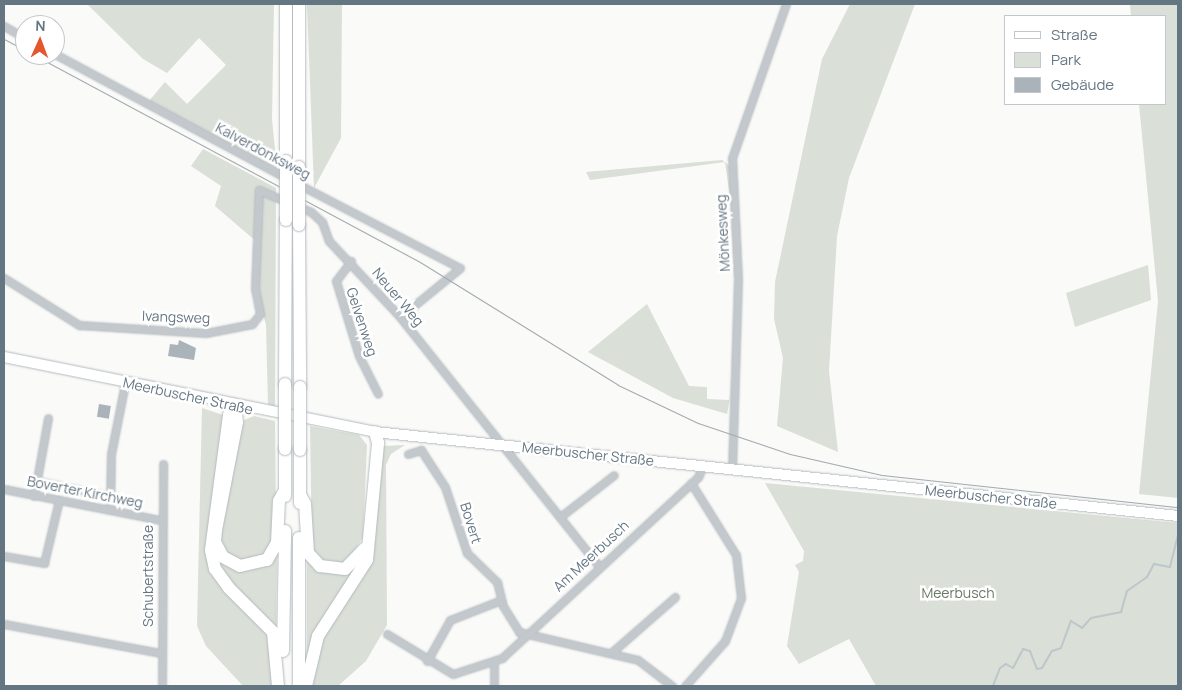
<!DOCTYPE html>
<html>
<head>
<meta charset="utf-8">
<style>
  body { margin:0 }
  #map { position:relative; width:1182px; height:690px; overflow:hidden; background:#fafaf8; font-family:Manrope,sans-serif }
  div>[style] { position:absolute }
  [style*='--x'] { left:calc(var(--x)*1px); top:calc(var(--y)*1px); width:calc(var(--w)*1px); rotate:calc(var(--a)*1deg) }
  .green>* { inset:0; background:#dadfd7 }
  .stream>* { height:2px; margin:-1px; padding:0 1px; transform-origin:1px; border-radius:1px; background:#bbc7cb }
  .building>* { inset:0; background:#aab3b9; transform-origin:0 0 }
  .roads { filter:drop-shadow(0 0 1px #b3babf) drop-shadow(0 0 1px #b3babf) }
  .street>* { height:7px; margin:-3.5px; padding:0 3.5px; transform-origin:3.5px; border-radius:3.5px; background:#c3c8cc }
  .secondary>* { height:10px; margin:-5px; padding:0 5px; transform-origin:5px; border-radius:5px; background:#fff }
  .highway>* { height:12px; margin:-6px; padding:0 6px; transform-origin:6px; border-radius:6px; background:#fff }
  .tram>* { height:1px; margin:-0.5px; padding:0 0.5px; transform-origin:0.5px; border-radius:0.5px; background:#a2aab0 }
  .bridges { filter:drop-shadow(0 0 1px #b4b9bd) drop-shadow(0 0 1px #b4b9bd) }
  .highway-bridge>* { height:12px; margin:-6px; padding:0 6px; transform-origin:6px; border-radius:6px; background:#fff }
  span { translate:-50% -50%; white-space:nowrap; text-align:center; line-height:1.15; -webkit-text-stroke:5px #fff; paint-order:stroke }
  .street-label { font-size:14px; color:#657683 }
  .park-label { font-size:14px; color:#687a64 }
  .frame { position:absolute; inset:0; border:5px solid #657683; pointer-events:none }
  .legend { position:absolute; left:1004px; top:15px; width:162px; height:90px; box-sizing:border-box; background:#fff; border:1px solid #c1c8cd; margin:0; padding:6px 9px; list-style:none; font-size:15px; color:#657683 }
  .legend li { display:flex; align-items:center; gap:10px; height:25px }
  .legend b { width:25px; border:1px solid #c1c8cd }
  .north { position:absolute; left:15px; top:15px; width:50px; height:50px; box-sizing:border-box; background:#fff; border:1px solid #c1c8cd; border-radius:50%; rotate:2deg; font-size:14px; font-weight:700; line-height:20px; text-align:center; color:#657683 }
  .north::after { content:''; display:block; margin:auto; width:18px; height:22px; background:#e4572e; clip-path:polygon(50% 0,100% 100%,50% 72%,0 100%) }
</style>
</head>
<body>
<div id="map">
  <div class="green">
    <div style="clip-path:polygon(274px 4px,272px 119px,277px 170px,149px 101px,165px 82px,187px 104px,226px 65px,199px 38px,167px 73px,143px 59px,88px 5px)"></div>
    <div style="clip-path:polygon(307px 4px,342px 4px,341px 138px,314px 188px)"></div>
    <div style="clip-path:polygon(850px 4px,915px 4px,849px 178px,837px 236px,829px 371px,838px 452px,777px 426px,783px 358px,774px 319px,775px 282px,822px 59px)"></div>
    <div style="clip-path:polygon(1130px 4px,1178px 4px,1178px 498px,1139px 494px,1158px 301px,1139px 104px,1166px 104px,1166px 16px,1131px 16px)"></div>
    <div style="clip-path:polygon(203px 149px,276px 188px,275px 406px,268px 405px,266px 325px,257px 290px,258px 243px,215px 206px,221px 186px,191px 166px)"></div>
    <div style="clip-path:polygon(722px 160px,730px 166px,734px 226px,725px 162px,590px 180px,586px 172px)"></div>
    <div style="clip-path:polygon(1148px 265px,1151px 300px,1075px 327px,1066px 293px)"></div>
    <div style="clip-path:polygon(647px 304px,689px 386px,707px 387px,707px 399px,729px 400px,732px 388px,727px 414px,673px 398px,588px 352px)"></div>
    <div style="clip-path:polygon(202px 408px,226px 416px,205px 547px,269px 633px,276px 686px,243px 686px,206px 646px,197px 626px)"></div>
    <div style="clip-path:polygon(254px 416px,275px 421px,276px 516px,273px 542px,265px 556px,249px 562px,232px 559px,221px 547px,219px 531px,242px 421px)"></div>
    <div style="clip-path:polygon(310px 426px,359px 435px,367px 445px,363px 537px,346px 565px,326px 565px,312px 552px)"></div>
    <div style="clip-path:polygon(405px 445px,391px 454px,386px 465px,387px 625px,366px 661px,338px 686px,309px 686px,315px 656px,333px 619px,370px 563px,383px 446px)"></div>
    <div style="clip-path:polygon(765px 483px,1178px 523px,1178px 686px,876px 686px,849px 639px,799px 664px,787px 646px,799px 572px,795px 565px,803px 561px,804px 551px)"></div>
    <div style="clip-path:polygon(277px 550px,276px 635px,222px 576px,216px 551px,233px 566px)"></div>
    <div style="clip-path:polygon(307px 556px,311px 561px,357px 565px,307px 661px)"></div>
  </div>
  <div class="stream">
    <div style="--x:993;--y:686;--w:19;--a:-69"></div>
    <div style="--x:1000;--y:668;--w:7;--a:-34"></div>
    <div style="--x:1006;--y:664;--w:8;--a:30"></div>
    <div style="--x:1013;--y:668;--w:21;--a:-62"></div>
    <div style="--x:1023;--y:649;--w:7;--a:16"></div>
    <div style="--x:1030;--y:651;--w:19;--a:69"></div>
    <div style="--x:1037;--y:669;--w:5;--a:-11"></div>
    <div style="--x:1042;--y:668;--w:20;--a:-60"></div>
    <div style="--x:1052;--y:651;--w:9;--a:-18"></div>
    <div style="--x:1061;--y:648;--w:29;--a:-70"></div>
    <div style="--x:1071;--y:621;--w:13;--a:32"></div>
    <div style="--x:1082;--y:628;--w:13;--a:-48"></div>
    <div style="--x:1091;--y:618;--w:31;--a:-11"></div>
    <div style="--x:1121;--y:612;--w:22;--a:-74"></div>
    <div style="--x:1127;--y:591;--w:24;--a:-35"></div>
    <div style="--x:1147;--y:577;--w:15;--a:-62"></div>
    <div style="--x:1154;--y:564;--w:16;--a:11"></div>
    <div style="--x:1170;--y:567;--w:34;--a:-76"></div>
  </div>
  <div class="building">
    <div style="clip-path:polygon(179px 340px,196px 348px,194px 360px,168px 356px,170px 344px,178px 345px)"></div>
    <div style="left:99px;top:404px;width:12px;height:13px;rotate:9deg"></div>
  </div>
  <div class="roads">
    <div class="street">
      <div style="--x:4;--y:26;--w:24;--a:30"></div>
      <div style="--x:55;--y:54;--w:264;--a:28.2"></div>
      <div style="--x:298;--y:184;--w:182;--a:27.4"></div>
      <div style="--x:460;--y:268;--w:77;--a:140.8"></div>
      <div style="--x:351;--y:261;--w:25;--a:127"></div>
      <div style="--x:336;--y:281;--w:78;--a:73"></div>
      <div style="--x:359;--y:356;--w:42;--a:63.4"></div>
      <div style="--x:4;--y:278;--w:89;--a:32.1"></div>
      <div style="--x:79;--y:325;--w:127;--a:3.6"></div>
      <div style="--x:206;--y:333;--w:47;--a:-11.1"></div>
      <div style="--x:252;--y:324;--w:13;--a:-51"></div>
      <div style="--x:260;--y:314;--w:25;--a:-101"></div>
      <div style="--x:255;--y:289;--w:99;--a:-87.7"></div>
      <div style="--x:259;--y:190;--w:56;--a:22.9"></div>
      <div style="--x:311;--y:212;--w:15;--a:42"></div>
      <div style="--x:322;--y:222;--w:20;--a:70"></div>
      <div style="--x:329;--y:241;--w:104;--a:46.9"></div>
      <div style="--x:400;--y:317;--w:317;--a:51.4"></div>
      <div style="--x:408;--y:454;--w:14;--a:-17"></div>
      <div style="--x:421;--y:450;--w:44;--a:57"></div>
      <div style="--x:445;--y:487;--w:70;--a:71.6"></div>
      <div style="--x:467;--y:553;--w:42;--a:44"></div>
      <div style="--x:497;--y:582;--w:25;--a:76"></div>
      <div style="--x:503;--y:606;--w:31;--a:58"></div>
      <div style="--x:519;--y:632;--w:122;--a:13.2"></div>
      <div style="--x:638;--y:660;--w:43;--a:37.4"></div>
      <div style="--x:732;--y:470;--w:191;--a:-88.2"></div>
      <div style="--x:738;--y:279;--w:121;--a:-92.8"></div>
      <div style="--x:732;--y:158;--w:163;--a:-70.7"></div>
      <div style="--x:37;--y:481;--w:75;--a:11.6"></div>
      <div style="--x:4;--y:489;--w:160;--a:11.2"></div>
      <div style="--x:34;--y:496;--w:79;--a:-79.8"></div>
      <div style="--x:110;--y:510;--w:56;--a:-89"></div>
      <div style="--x:111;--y:454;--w:72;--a:-78.8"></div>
      <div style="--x:560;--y:517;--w:68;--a:-37.9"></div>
      <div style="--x:4;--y:556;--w:41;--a:9.9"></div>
      <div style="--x:44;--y:563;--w:65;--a:-76.6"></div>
      <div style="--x:4;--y:624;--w:160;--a:10.5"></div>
      <div style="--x:387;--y:634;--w:77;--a:31.2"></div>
      <div style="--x:453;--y:674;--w:52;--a:-18.1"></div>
      <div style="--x:502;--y:658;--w:267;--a:-42.7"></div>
      <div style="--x:698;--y:477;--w:12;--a:-66"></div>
      <div style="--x:611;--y:653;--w:85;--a:-41.2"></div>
      <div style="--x:427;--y:661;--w:47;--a:-60.7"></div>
      <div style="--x:450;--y:620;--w:55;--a:-21.4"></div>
      <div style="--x:162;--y:686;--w:222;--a:-89.7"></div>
      <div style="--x:494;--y:686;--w:25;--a:-90"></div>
      <div style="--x:685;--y:686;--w:60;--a:-48.4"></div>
      <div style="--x:725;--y:641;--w:46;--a:-69.6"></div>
      <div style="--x:741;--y:598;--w:43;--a:-96.6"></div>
      <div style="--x:736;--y:555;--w:85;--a:-122"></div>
    </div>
    <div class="secondary">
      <div style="--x:4;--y:357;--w:379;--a:11.4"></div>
      <div style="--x:375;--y:432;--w:807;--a:5.97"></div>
    </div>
    <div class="highway">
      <div style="--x:286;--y:4;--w:157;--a:90"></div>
      <div style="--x:299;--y:167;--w:163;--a:-90"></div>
      <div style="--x:299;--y:225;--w:162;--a:89.6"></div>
      <div style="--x:285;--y:384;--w:164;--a:-89.7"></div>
      <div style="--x:300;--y:495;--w:10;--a:61"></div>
      <div style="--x:305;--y:504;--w:49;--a:86.5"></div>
      <div style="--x:308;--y:553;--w:18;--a:47"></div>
      <div style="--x:320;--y:566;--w:25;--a:7"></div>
      <div style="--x:345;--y:569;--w:29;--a:-46"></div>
      <div style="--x:285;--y:496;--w:47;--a:-90"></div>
      <div style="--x:300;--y:503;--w:53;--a:-90"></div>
      <div style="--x:283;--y:651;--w:120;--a:-89"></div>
      <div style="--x:278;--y:686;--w:54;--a:-95.3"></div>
      <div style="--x:273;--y:632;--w:62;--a:-135"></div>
      <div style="--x:229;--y:588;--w:24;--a:-126"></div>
      <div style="--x:215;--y:569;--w:19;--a:-102"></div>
      <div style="--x:211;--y:550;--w:136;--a:-82.4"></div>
      <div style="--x:229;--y:415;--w:11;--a:-56"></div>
      <div style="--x:235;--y:406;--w:16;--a:83"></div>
      <div style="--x:237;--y:422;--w:110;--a:101"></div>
      <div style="--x:216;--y:530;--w:12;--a:95"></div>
      <div style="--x:215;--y:542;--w:17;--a:62"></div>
      <div style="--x:223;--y:557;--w:19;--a:28"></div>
      <div style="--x:240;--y:566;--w:28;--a:-13"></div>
      <div style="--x:267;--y:560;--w:20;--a:-60"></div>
      <div style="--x:277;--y:543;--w:42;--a:-87.3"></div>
      <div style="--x:279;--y:501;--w:13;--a:-61"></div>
      <div style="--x:299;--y:686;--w:148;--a:-90"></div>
      <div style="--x:306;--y:686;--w:51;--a:-76.5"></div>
      <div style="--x:318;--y:636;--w:90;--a:-57.2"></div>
      <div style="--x:367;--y:560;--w:118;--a:-84.6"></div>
      <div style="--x:378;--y:443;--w:11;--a:-105"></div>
    </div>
  </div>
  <div class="tram">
    <div style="--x:4;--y:39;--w:24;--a:28"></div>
    <div style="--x:34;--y:55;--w:438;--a:28.2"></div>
    <div style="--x:420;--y:262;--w:233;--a:31.8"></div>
    <div style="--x:618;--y:385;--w:89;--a:25.4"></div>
    <div style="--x:698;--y:423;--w:97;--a:18.6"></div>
    <div style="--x:790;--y:454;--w:94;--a:12.9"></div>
    <div style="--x:882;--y:475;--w:298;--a:6.2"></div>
  </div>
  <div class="bridges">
    <div class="highway-bridge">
      <div style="--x:286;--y:220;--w:59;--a:-90"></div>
      <div style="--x:299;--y:225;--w:58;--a:-90"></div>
      <div style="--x:285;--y:384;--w:65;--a:90"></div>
      <div style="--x:300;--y:450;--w:63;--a:-90"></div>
    </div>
  </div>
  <div class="street-label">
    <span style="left:263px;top:151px;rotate:28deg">Kalverdonksweg</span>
    <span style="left:723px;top:233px;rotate:-93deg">Mönkesweg</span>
    <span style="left:398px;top:297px;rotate:50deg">Neuer Weg</span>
    <span style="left:176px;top:317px;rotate:2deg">Ivangsweg</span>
    <span style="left:362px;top:322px;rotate:72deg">Gelvenweg</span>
    <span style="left:188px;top:396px;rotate:12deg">Meerbuscher Straße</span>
    <span style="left:588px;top:454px;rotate:6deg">Meerbuscher Straße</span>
    <span style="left:85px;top:492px;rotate:11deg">Boverter Kirchweg</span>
    <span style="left:991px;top:497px;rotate:6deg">Meerbuscher Straße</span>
    <span style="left:471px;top:523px;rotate:73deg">Bovert</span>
    <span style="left:591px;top:556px;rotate:-43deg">Am Meerbusch</span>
    <span style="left:148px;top:576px;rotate:-90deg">Schubertstraße</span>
  </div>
  <div class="park-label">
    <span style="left:958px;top:593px">Meerbusch</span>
  </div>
  <div class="frame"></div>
  <ul class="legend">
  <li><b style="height:6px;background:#fff"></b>Straße</li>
  <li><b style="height:14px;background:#dadfd7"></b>Park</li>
  <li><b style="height:14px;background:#aab3b9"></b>Gebäude</li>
  </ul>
  <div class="north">N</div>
</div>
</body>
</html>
